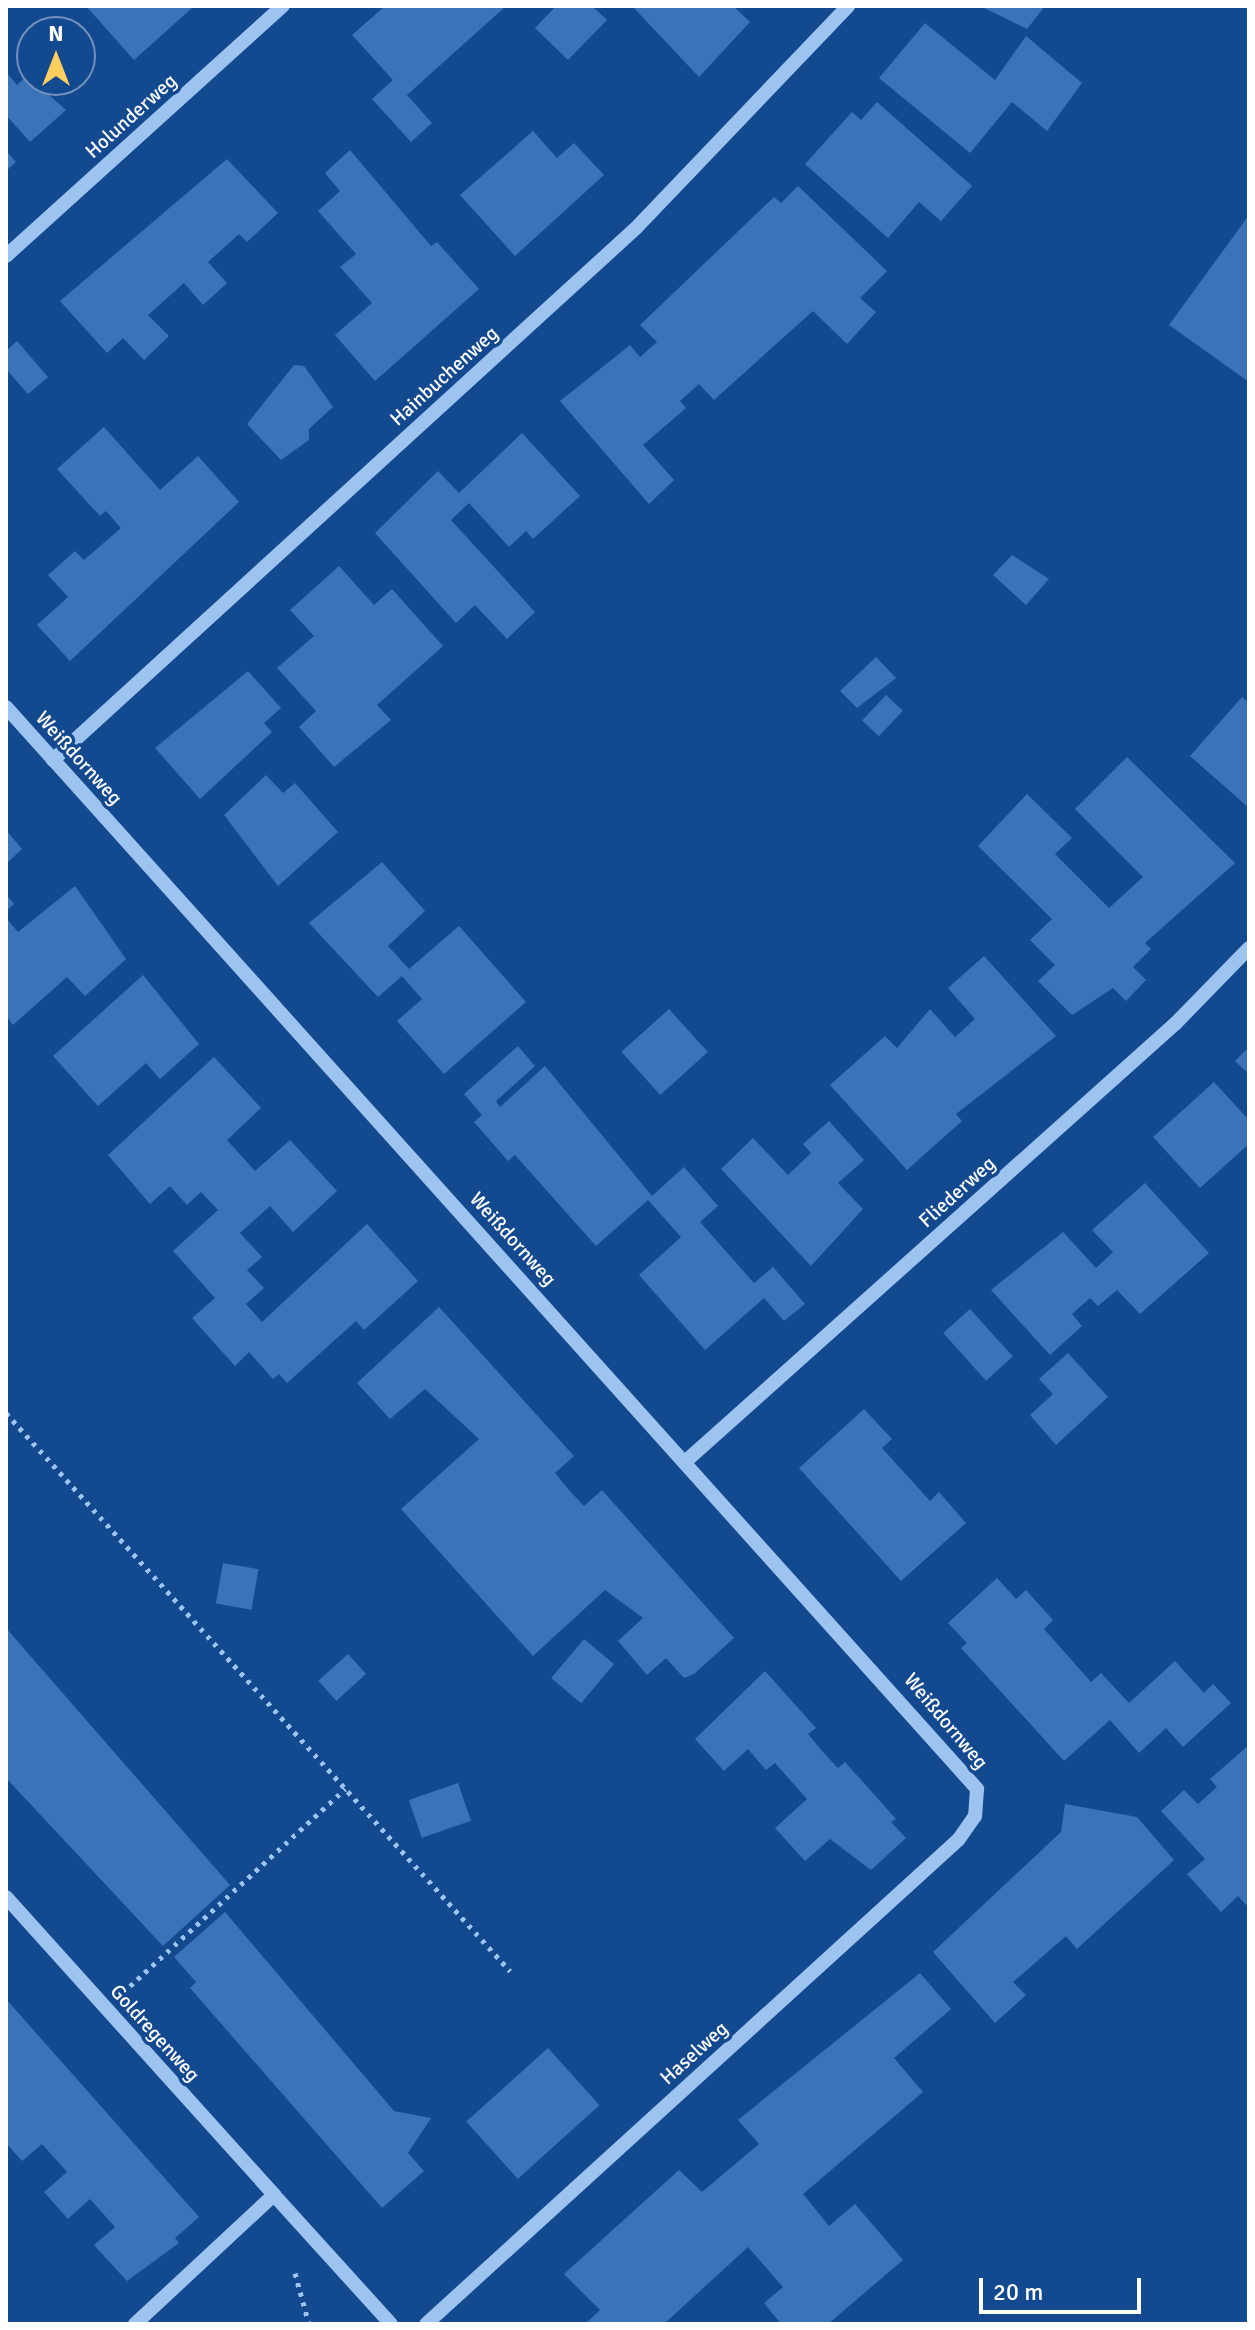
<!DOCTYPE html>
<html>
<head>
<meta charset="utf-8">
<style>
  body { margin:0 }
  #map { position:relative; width:1255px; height:2330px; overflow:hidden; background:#13498f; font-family:Signika,sans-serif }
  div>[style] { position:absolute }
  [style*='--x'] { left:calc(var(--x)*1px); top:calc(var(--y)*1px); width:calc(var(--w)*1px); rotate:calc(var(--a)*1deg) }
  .building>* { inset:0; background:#3b73b8; transform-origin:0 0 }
  .path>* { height:5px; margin-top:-2.5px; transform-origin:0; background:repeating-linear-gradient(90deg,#9dc3f1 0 4px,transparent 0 10px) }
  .minor>* { height:14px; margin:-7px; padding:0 7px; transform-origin:7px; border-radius:7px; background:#9dc3f1 }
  span { translate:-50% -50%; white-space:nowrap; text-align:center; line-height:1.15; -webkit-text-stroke:7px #13498f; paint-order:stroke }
  .street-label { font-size:20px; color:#fff }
  .frame { position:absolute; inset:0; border:8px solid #fff; pointer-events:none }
  .north { position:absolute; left:16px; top:16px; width:80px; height:80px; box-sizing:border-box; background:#13498f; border:2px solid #7192bc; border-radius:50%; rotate:0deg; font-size:22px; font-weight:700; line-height:32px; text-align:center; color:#fff }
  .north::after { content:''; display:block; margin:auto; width:28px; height:36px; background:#ffd05e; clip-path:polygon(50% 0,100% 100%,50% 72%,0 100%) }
  .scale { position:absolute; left:979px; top:2278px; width:162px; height:36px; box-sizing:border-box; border:4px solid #fff; border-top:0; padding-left:10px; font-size:24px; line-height:28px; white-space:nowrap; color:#fff; -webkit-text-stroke:6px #13498f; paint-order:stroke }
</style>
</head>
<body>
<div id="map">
  <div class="building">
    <div style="clip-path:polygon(86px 6px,190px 6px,192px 8px,134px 60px)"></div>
    <div style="clip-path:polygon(385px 6px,506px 6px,407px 95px,432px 123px,411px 142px,372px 99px,393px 80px,352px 35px)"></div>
    <div style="clip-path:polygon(556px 6px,592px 6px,607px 20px,568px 60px,535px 28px)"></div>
    <div style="clip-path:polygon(632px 6px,733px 6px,750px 22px,699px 77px)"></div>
    <div style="clip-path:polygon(980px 6px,1045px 6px,1027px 29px)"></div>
    <div style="clip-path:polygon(925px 23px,995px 80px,1026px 36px,1082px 83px,1047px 131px,1012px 102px,970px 153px,879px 78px)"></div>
    <div style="clip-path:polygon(32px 71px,32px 80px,66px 110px,30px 142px,6px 115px,6px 72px,17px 85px)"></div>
    <div style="clip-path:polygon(877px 102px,972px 186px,941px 221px,919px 202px,888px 238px,805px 164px,852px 112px,861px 120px)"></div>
    <div style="clip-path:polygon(533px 131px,557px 158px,574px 143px,604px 175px,515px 256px,460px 195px)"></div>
    <div style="clip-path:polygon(350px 150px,431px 246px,437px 242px,479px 289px,375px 381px,335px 335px,372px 303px,340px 267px,356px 254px,318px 211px,340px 191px,325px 173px)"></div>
    <div style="clip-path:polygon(6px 151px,16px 162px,6px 171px)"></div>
    <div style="clip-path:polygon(227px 159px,278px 213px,247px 242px,239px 234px,208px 262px,227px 283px,203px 305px,184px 283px,148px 315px,169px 336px,144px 360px,123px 338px,107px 353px,60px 301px)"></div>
    <div style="clip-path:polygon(798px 186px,887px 271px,860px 298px,876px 312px,847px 344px,813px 311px,714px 400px,699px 384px,680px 401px,686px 408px,643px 445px,674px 480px,649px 504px,560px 401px,630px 345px,640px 357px,657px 342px,640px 325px,774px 197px,781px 203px)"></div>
    <div style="clip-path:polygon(1249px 215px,1249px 382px,1169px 325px)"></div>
    <div style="clip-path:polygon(17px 341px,48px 377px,28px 394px,6px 369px,6px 351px)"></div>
    <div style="clip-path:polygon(294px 365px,304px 366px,333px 407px,309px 429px,309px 440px,281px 460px,247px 424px)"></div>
    <div style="clip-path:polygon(104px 427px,160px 490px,198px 456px,239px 502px,70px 661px,37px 625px,68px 597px,48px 575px,75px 551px,84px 560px,121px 528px,106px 511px,100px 516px,57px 469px)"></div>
    <div style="clip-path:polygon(522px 433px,580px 496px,533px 539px,526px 531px,509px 547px,469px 503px,451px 520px,535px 612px,507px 639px,475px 605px,456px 623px,375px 533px,438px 471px,459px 493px)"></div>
    <div style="clip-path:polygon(1012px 555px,1049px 579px,1026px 605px,993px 575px)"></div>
    <div style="clip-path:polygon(339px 566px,374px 605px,392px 589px,443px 646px,377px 705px,391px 720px,334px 767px,299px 727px,316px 711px,277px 668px,314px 636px,290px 610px)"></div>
    <div style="clip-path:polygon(876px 657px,896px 678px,857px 708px,840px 691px)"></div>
    <div style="clip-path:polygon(248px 671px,281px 708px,264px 723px,272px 732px,200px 799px,155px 748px)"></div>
    <div style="left:886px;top:695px;width:23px;height:35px;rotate:43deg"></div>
    <div style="clip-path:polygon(1242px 697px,1249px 703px,1249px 808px,1190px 756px)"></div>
    <div style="clip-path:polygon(1127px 757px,1235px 863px,1145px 943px,1151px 949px,1133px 967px,1146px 980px,1126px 1001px,1113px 988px,1072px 1015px,1038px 981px,1055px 965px,1030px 940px,1052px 919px,978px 846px,1027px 794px,1072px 838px,1055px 854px,1109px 908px,1143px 877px,1075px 809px)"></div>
    <div style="clip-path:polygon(266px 775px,283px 793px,295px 783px,338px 832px,278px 886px,224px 815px)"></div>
    <div style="clip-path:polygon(6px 830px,22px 849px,6px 864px)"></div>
    <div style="clip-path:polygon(382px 862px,425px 911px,388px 946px,409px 969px,459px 926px,526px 1002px,444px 1074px,397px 1021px,422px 999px,402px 976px,378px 997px,309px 923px)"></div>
    <div style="clip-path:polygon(75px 886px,126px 959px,85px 996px,67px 977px,13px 1025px,6px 1016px,6px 918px,18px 932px)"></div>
    <div style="clip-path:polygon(6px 894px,14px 904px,6px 911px)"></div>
    <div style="clip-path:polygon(984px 956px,1056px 1036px,956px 1114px,962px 1121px,907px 1170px,830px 1085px,885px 1036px,897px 1048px,930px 1009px,955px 1037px,975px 1019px,948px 988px)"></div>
    <div style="clip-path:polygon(143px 975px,199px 1044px,160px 1079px,146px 1063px,98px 1106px,53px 1056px)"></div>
    <div style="left:669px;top:1009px;width:58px;height:64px;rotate:48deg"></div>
    <div style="clip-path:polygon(518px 1046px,535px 1066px,496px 1101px,500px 1107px,545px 1066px,652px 1196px,684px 1167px,718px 1206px,700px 1222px,754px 1283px,773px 1267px,805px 1304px,784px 1321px,764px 1298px,705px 1350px,639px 1275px,681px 1237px,648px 1200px,596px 1246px,515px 1155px,508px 1161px,474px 1122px,482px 1115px,464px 1094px)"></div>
    <div style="clip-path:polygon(1249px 1047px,1249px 1074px,1235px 1061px)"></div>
    <div style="clip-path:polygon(214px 1057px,261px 1108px,227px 1140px,255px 1171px,290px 1140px,337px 1191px,293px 1232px,270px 1206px,240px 1233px,262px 1257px,247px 1270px,264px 1288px,246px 1304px,262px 1322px,367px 1224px,418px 1281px,364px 1330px,356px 1321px,287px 1383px,279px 1374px,273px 1379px,249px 1352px,235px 1366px,192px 1318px,215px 1298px,173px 1251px,218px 1210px,201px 1192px,187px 1205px,170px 1186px,150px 1204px,108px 1155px)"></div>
    <div style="clip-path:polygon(1214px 1082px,1249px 1120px,1249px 1144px,1200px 1188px,1153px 1137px)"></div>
    <div style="clip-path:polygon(829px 1121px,864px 1160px,838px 1183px,863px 1209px,811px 1266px,721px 1169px,753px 1138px,788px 1175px,811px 1153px,803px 1144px)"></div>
    <div style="clip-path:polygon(1145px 1183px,1209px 1253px,1140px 1314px,1117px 1290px,1098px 1306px,1090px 1298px,1072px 1314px,1082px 1326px,1050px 1355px,991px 1290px,1063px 1232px,1096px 1268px,1113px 1252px,1092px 1230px)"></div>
    <div style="clip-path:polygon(439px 1307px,574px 1456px,555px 1473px,569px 1490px,584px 1506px,602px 1490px,734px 1638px,694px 1674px,684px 1678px,666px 1658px,647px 1675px,618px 1641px,643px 1618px,605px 1590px,533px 1656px,401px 1509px,479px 1439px,425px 1389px,390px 1419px,357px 1383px)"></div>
    <div style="left:970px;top:1309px;width:64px;height:36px;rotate:48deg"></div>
    <div style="clip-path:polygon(1068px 1353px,1108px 1397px,1056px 1445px,1030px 1415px,1053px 1394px,1039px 1379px)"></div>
    <div style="clip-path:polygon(864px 1409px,892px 1439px,882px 1448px,930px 1501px,939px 1492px,966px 1523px,901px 1581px,799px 1468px)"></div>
    <div style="left:223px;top:1563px;width:36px;height:41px;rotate:10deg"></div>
    <div style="clip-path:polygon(997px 1578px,1016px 1599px,1026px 1590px,1053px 1620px,1044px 1629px,1068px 1656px,1091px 1682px,1101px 1673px,1129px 1703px,1175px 1661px,1204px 1693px,1213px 1684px,1231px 1703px,1183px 1747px,1166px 1728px,1139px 1753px,1110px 1720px,1064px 1761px,961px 1648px,967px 1643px,948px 1623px)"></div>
    <div style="clip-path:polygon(6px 1628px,230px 1885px,163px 1946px,6px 1778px)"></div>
    <div style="left:584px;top:1639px;width:39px;height:51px;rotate:40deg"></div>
    <div style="left:348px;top:1654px;width:27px;height:40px;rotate:48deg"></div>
    <div style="clip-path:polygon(765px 1671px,816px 1728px,808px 1734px,823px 1752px,838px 1768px,845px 1762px,896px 1819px,891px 1822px,906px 1838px,871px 1870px,830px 1839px,805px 1861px,775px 1828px,807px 1799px,775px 1763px,766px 1770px,748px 1749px,724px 1771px,695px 1739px)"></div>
    <div style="clip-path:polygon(1249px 1745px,1249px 1908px,1238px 1896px,1221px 1912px,1187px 1874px,1205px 1859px,1161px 1811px,1184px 1790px,1198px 1804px,1217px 1787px,1210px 1779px)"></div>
    <div style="left:458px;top:1783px;width:40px;height:52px;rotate:71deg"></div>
    <div style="clip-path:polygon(1065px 1804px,1137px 1817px,1174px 1860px,1077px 1949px,1066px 1936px,1013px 1982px,1026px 1995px,995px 2023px,933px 1952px,1061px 1832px)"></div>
    <div style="clip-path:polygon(225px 1912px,394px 2111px,431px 2118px,408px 2153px,424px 2171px,382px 2208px,190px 1988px,196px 1982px,174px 1957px)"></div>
    <div style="clip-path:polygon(920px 1973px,951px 2009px,894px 2058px,923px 2092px,803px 2194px,829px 2226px,855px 2204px,903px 2260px,828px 2324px,781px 2324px,764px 2303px,783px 2287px,748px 2247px,664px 2324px,585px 2324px,600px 2310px,564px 2274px,679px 2170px,702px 2192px,759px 2144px,738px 2120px)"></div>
    <div style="clip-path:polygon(6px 1999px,199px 2217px,175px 2238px,179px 2243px,127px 2281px,94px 2245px,115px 2227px,90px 2199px,68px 2219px,44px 2192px,67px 2172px,42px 2144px,22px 2161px,6px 2143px)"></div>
    <div style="left:548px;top:2048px;width:77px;height:110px;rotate:48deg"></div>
  </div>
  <div class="path">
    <div style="--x:6;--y:1413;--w:752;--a:47.91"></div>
    <div style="--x:130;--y:1986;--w:292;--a:-42.5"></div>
    <div style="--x:295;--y:2273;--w:53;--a:74.6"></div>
  </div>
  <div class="minor">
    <div style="--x:6;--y:256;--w:373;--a:-42.1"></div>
    <div style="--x:6;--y:707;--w:1454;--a:48.09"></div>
    <div style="--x:977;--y:1789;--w:27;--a:94"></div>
    <div style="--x:975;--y:1816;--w:29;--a:125"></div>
    <div style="--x:958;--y:1840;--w:719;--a:137.7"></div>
    <div style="--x:53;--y:760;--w:789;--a:-42.38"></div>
    <div style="--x:636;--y:228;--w:307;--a:-46.3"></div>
    <div style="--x:686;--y:1461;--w:656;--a:-41.79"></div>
    <div style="--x:1175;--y:1024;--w:106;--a:-45.8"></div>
    <div style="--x:6;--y:1897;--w:401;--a:48"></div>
    <div style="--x:135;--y:2324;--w:190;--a:-42.9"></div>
    <div style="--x:274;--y:2195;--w:174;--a:47.8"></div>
  </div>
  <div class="street-label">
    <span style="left:131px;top:116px;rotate:-42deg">Holunderweg</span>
    <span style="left:444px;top:376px;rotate:-42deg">Hainbuchenweg</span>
    <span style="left:79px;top:758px;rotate:48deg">Weißdornweg</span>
    <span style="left:957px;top:1192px;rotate:-42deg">Fliederweg</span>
    <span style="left:513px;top:1239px;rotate:48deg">Weißdornweg</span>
    <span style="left:946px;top:1721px;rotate:50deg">Weißdornweg</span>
    <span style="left:155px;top:2033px;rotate:48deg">Goldregenweg</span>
    <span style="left:694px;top:2053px;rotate:-42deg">Haselweg</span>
  </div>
  <div class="frame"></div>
  <div class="north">N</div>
  <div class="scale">20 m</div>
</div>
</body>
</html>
